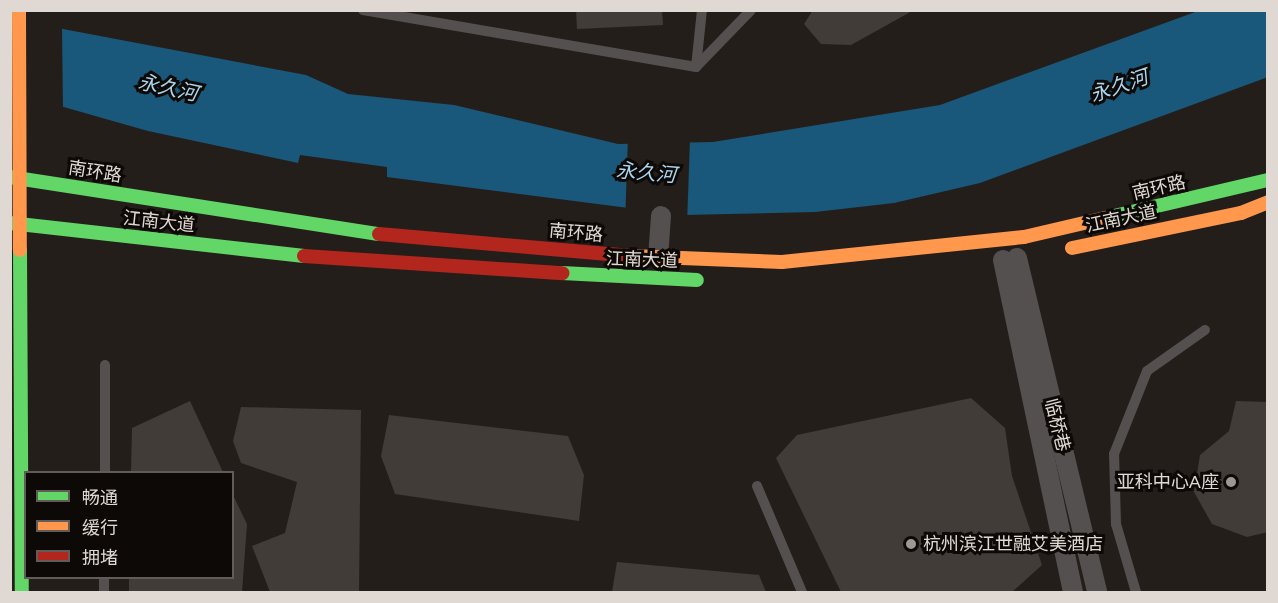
<!DOCTYPE html>
<html>
<head>
<meta charset="utf-8">
<style>
  body { margin:0 }
  #map { position:relative; width:1278px; height:603px; overflow:hidden; background:#241e1a; font-family:Figtree,"Noto Sans SC",sans-serif }
  div>[style] { position:absolute }
  [style*='--x'] { left:calc(var(--x)*1px); top:calc(var(--y)*1px); width:calc(var(--w)*1px); rotate:calc(var(--a)*1deg) }
  .water>* { inset:0; background:#19587a }
  .pier>* { inset:0; background:#241e1a; transform-origin:0 0 }
  .building>* { inset:0; background:#413c38 }
  .lane>* { height:10px; margin:-5px; padding:0 5px; transform-origin:5px; border-radius:5px; background:#53504f }
  .street>* { height:20px; margin:-10px; padding:0 10px; transform-origin:10px; border-radius:10px; background:#53504f }
  .fast>* { height:14px; margin:-7px; padding:0 7px; transform-origin:7px; border-radius:7px; background:#63d668 }
  .slow>* { height:14px; margin:-7px; padding:0 7px; transform-origin:7px; border-radius:7px; background:#ff974d }
  .jam>* { height:14px; margin:-7px; padding:0 7px; transform-origin:7px; border-radius:7px; background:#b3261e }
  .dots>* { width:16px; height:16px; translate:-50% -50%; box-sizing:border-box; border:3px solid #0d0906; border-radius:50% }
  span { translate:-50% -50%; white-space:nowrap; text-align:center; line-height:1.15; -webkit-text-stroke:6px #0d0906; paint-order:stroke }
  .street-label { font-size:18px; color:#e0d9d3 }
  .poi-label { font-size:18px; color:#e0d9d3 }
  .right { translate:-100% -50%; text-align:right }
  .left { translate:0 -50%; text-align:left }
  .water-label { font-size:20px; color:#acd5ef; font-style:italic }
  .frame { position:absolute; inset:0; border:12px solid #e0d9d3; pointer-events:none }
  .legend { position:absolute; left:24px; top:471px; width:210px; height:108px; box-sizing:border-box; background:#0d0906; border:2px solid #615c58; margin:0; padding:8px 10px; list-style:none; font-size:18px; color:#e0d9d3 }
  .legend li { display:flex; align-items:center; gap:12px; height:30px }
  .legend b { width:30px; border:2px solid #615c58 }
</style>
</head>
<body>
<div id="map">
  <div class="water">
    <div style="clip-path:polygon(1198px 11px,1267px 11px,1268px 77px,980px 183px,894px 203px,815px 212px,683px 215px,387px 177px,387px 167px,300px 155px,298px 163px,148px 131px,11px 92px,10px 19px,306px 75px,348px 94px,454px 105px,618px 144px,713px 142px,940px 105px)"></div>
  </div>
  <div class="pier">
    <div style="clip-path:polygon(10px 16px,62px 28px,63px 110px,10px 96px)"></div>
    <div style="left:690px;top:139px;width:78px;height:62px;rotate:92deg"></div>
  </div>
  <div class="building">
    <div style="clip-path:polygon(576px 10px,662px 10px,663px 25px,577px 29px)"></div>
    <div style="clip-path:polygon(813px 10px,914px 10px,851px 45px,821px 44px,804px 24px)"></div>
    <div style="clip-path:polygon(971px 398px,1005px 428px,1012px 476px,1042px 565px,1012px 592px,841px 592px,776px 458px,797px 435px)"></div>
    <div style="clip-path:polygon(190px 401px,223px 472px,131px 472px,132px 428px)"></div>
    <div style="clip-path:polygon(1236px 401px,1268px 402px,1268px 532px,1247px 537px,1212px 524px,1194px 492px,1200px 455px,1229px 431px)"></div>
    <div style="clip-path:polygon(241px 407px,361px 410px,359px 592px,270px 592px,252px 546px,285px 533px,297px 482px,241px 463px,233px 441px)"></div>
    <div style="clip-path:polygon(389px 415px,568px 436px,584px 475px,579px 521px,395px 494px,381px 456px)"></div>
    <div style="clip-path:polygon(232px 493px,247px 524px,242px 592px,129px 592px,129px 578px,232px 578px)"></div>
    <div style="clip-path:polygon(617px 562px,759px 575px,766px 592px,612px 592px)"></div>
  </div>
  <div class="lane">
    <div style="--x:363;--y:10;--w:338;--a:9.7"></div>
    <div style="--x:696;--y:67;--w:79;--a:-46"></div>
    <div style="--x:696;--y:67;--w:57;--a:-84"></div>
    <div style="--x:105;--y:472;--w:107;--a:-90"></div>
    <div style="--x:757;--y:486;--w:115;--a:67"></div>
    <div style="--x:104;--y:592;--w:14;--a:-90"></div>
    <div style="--x:1136;--y:592;--w:71;--a:-106.4"></div>
    <div style="--x:1116;--y:524;--w:70;--a:-91.6"></div>
    <div style="--x:1114;--y:454;--w:89;--a:-68.3"></div>
    <div style="--x:1147;--y:371;--w:71;--a:-35.3"></div>
  </div>
  <div class="street">
    <div style="--x:658;--y:258;--w:42;--a:-85.9"></div>
    <div style="--x:1017;--y:258;--w:343;--a:76.5"></div>
    <div style="--x:1003;--y:260;--w:339;--a:78.1"></div>
  </div>
  <div class="fast">
    <div style="--x:10;--y:177;--w:373;--a:8.8"></div>
    <div style="--x:1110;--y:217;--w:162;--a:-13.2"></div>
    <div style="--x:10;--y:223;--w:296;--a:6.4"></div>
    <div style="--x:20;--y:250;--w:342;--a:89.7"></div>
    <div style="--x:562;--y:273;--w:135;--a:3"></div>
  </div>
  <div class="slow">
    <div style="--x:19;--y:10;--w:240;--a:89.8"></div>
    <div style="--x:1072;--y:248;--w:173;--a:-11.7"></div>
    <div style="--x:1241;--y:213;--w:29;--a:-22"></div>
    <div style="--x:631;--y:256;--w:151;--a:2.3"></div>
    <div style="--x:782;--y:262;--w:243;--a:-5.9"></div>
    <div style="--x:1024;--y:237;--w:88;--a:-13.1"></div>
  </div>
  <div class="jam">
    <div style="--x:379;--y:234;--w:253;--a:5"></div>
    <div style="--x:304;--y:256;--w:259;--a:3.8"></div>
  </div>
  <div class="dots">
    <div style="left:1231px;top:482px;background:#9e9892"></div>
    <div style="left:911px;top:544px;background:#9e9892"></div>
  </div>
  <div class="street-label">
    <span style="left:95px;top:172px;rotate:9deg">南环路</span>
    <span style="left:1159px;top:188px;rotate:-13deg">南环路</span>
    <span style="left:1121px;top:219px;rotate:-12deg">江南大道</span>
    <span style="left:159px;top:222px;rotate:6deg">江南大道</span>
    <span style="left:576px;top:233px;rotate:5deg">南环路</span>
    <span style="left:642px;top:260px;rotate:2deg">江南大道</span>
    <span style="left:1057px;top:425px;rotate:76deg">临桥巷</span>
  </div>
  <div class="poi-label">
    <span class="right" style="left:1219px;top:482px">亚科中心A座</span>
    <span class="left" style="left:923px;top:544px">杭州滨江世融艾美酒店</span>
  </div>
  <div class="water-label">
    <span style="left:1119px;top:86px;rotate:-19deg">永久河</span>
    <span style="left:168px;top:88px;rotate:12deg">永久河</span>
    <span style="left:646px;top:173px;rotate:5deg">永久河</span>
  </div>
  <div class="frame"></div>
  <ul class="legend">
  <li><b style="height:8px;background:#63d668"></b>畅通</li>
  <li><b style="height:8px;background:#ff974d"></b>缓行</li>
  <li><b style="height:8px;background:#b3261e"></b>拥堵</li>
  </ul>
</div>
</body>
</html>
